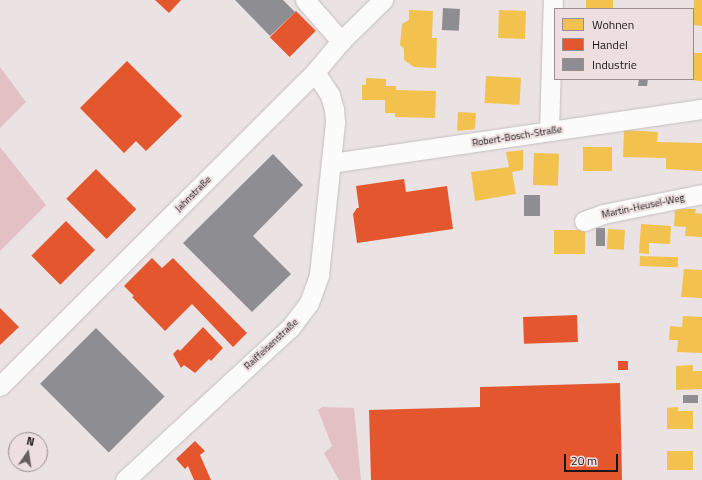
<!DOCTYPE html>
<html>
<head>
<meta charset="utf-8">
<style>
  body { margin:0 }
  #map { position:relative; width:702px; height:480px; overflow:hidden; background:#eae2e3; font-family:"Titillium Web",sans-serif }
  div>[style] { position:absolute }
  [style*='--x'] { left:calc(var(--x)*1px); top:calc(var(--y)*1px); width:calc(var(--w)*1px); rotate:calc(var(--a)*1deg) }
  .green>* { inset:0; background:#e2c0c4 }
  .homes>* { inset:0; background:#f2c14e; transform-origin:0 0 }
  .shops>* { inset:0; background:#e4572e; transform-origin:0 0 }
  .industry>* { inset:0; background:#8d8d92; transform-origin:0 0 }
  .roads { filter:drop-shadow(0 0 1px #c3bebe) drop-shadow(0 0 1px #c3bebe) }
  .street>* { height:19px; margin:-9.5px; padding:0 9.5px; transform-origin:9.5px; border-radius:9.5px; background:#fcfbfb }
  span { translate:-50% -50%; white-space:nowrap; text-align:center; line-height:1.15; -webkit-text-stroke:4px #eddfe0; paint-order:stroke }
  .street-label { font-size:10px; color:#1a1516 }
  .legend { position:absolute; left:554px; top:8px; width:140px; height:72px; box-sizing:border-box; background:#eddfe0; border:1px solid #998e8f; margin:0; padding:5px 7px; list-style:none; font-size:12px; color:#1a1516 }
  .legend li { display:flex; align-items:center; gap:8px; height:20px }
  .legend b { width:20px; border:1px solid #998e8f }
  .north { position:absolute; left:8px; top:432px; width:40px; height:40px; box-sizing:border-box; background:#eddfe0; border:1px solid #998e8f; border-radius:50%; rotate:13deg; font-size:11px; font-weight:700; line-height:16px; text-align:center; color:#1a1516 }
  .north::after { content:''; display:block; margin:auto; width:14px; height:18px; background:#635d5e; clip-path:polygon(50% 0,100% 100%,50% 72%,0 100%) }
  .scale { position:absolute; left:564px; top:454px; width:54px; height:18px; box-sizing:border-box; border:2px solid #1a1516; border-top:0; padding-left:5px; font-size:12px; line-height:14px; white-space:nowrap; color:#1a1516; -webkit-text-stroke:3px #eddfe0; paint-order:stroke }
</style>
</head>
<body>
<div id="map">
  <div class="green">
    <div style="clip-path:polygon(0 67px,26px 102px,0 128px)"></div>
    <div style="clip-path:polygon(0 147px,46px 205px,0 251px)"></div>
    <div style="clip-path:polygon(322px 407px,354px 408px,361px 480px,339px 480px,324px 453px,332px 446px,318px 410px)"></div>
  </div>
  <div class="homes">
    <div style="left:586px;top:0;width:27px;height:9px"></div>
    <div style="clip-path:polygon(694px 0,702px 0,702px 26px,693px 25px)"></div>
    <div style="clip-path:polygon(409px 10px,433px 11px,432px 38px,437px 38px,436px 68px,414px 67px,404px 60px,404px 49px,400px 45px,402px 24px,409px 20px)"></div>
    <div style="left:499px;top:10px;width:27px;height:28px;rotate:2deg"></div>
    <div style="clip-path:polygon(694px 53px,702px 53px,702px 81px,693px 80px)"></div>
    <div style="left:486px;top:76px;width:35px;height:27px;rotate:3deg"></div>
    <div style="clip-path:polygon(366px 78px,386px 79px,386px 86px,396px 86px,396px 90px,436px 91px,435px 118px,395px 117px,395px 113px,385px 113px,385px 100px,362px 100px,362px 85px,366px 85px)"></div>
    <div style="clip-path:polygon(458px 112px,476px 113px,475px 129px,457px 131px)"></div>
    <div style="clip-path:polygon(624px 130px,658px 132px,657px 142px,702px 143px,702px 171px,666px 169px,666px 158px,623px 157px)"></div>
    <div style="left:583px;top:147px;width:29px;height:24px"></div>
    <div style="clip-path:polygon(523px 150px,523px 170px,512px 172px,516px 194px,475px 201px,471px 172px,509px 167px,506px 152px)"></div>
    <div style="left:534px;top:153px;width:25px;height:32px;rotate:2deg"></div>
    <div style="clip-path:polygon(675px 209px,696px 209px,695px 213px,702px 214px,702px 237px,685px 236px,686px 227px,674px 226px)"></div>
    <div style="clip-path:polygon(641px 224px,671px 226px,670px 244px,649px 243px,649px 254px,639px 253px)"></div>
    <div style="left:608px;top:229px;width:17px;height:20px;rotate:3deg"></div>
    <div style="left:554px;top:230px;width:31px;height:24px"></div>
    <div style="left:640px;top:256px;width:38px;height:10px;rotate:2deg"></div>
    <div style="clip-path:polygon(684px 269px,702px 270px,702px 298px,681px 297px)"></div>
    <div style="clip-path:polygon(683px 316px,702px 317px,702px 353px,677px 352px,678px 340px,669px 340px,670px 326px,682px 327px)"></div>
    <div style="clip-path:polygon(693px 365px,693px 371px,702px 371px,702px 389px,676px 390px,676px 366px)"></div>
    <div style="clip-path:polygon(678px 407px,678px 411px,693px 411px,693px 429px,667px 429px,667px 408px)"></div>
    <div style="left:667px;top:451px;width:26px;height:19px"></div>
  </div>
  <div class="shops">
    <div style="clip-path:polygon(155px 0,181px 0,169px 13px)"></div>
    <div style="left:296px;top:11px;width:28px;height:37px;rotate:45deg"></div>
    <div style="clip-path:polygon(127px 61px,182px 116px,146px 151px,136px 141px,124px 153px,80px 108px)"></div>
    <div style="left:96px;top:169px;width:57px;height:42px;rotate:45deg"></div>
    <div style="clip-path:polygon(404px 179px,406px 192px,447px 186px,453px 229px,357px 243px,353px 214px,357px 208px,359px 208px,356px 186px)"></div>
    <div style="left:66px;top:221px;width:41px;height:49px;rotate:45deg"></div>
    <div style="clip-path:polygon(152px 258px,162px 268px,173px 258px,247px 333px,233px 347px,192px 304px,165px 331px,132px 297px,134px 296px,124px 286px)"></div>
    <div style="clip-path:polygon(0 308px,19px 327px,0 345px)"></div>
    <div style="left:577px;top:315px;width:27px;height:54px;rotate:88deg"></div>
    <div style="clip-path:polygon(203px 327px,223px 348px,211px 361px,209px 359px,195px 373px,184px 365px,181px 368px,173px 354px,178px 349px,180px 351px)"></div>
    <div style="left:618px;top:361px;width:10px;height:9px"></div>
    <div style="clip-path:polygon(620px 383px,622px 480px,371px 480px,369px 410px,480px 407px,480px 387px)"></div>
    <div style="clip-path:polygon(195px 441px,205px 451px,200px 455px,211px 480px,194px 480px,188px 466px,185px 469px,176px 459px)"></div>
  </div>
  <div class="industry">
    <div style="clip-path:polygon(235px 0,283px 0,295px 12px,270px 36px)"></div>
    <div style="left:443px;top:8px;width:17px;height:22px;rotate:3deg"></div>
    <div style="clip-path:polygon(639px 79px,648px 79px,647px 86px,638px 86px)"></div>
    <div style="clip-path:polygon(273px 154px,303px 185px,253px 236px,291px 274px,252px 312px,183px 243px)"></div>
    <div style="left:524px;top:195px;width:16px;height:21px"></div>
    <div style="left:596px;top:228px;width:9px;height:18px"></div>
    <div style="left:96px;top:328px;width:97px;height:79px;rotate:45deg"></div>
    <div style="left:683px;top:395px;width:15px;height:8px"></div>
  </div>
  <div class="roads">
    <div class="street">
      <div style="--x:305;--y:0;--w:55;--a:48.7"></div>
      <div style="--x:549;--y:131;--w:131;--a:-88.3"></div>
      <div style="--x:331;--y:163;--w:375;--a:-8.3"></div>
      <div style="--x:584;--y:221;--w:20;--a:-20"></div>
      <div style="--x:603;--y:214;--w:101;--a:-11.4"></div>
      <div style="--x:0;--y:386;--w:445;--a:-44.9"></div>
      <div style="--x:315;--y:72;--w:40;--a:-50"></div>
      <div style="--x:341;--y:41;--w:59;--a:-44.3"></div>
      <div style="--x:125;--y:480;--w:224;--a:-42.7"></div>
      <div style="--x:290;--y:328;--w:31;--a:-53"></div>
      <div style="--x:309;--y:303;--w:30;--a:-70"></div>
      <div style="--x:319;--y:275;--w:154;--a:-84"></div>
      <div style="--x:335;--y:122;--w:13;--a:-94"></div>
      <div style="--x:334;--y:109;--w:15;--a:-106"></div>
      <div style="--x:330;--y:95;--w:27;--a:-123"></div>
    </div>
  </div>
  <div class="street-label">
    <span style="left:517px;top:136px;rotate:-9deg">Robert-Bosch-Straße</span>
    <span style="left:193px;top:194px;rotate:-45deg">Jahnstraße</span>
    <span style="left:643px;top:206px;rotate:-12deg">Martin-Heusel-Weg</span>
    <span style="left:271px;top:344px;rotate:-43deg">Raiffeisenstraße</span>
  </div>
  <ul class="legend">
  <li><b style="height:11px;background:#f2c14e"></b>Wohnen</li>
  <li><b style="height:11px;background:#e4572e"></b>Handel</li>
  <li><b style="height:11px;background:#8d8d92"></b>Industrie</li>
  </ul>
  <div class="north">N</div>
  <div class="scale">20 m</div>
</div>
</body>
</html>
